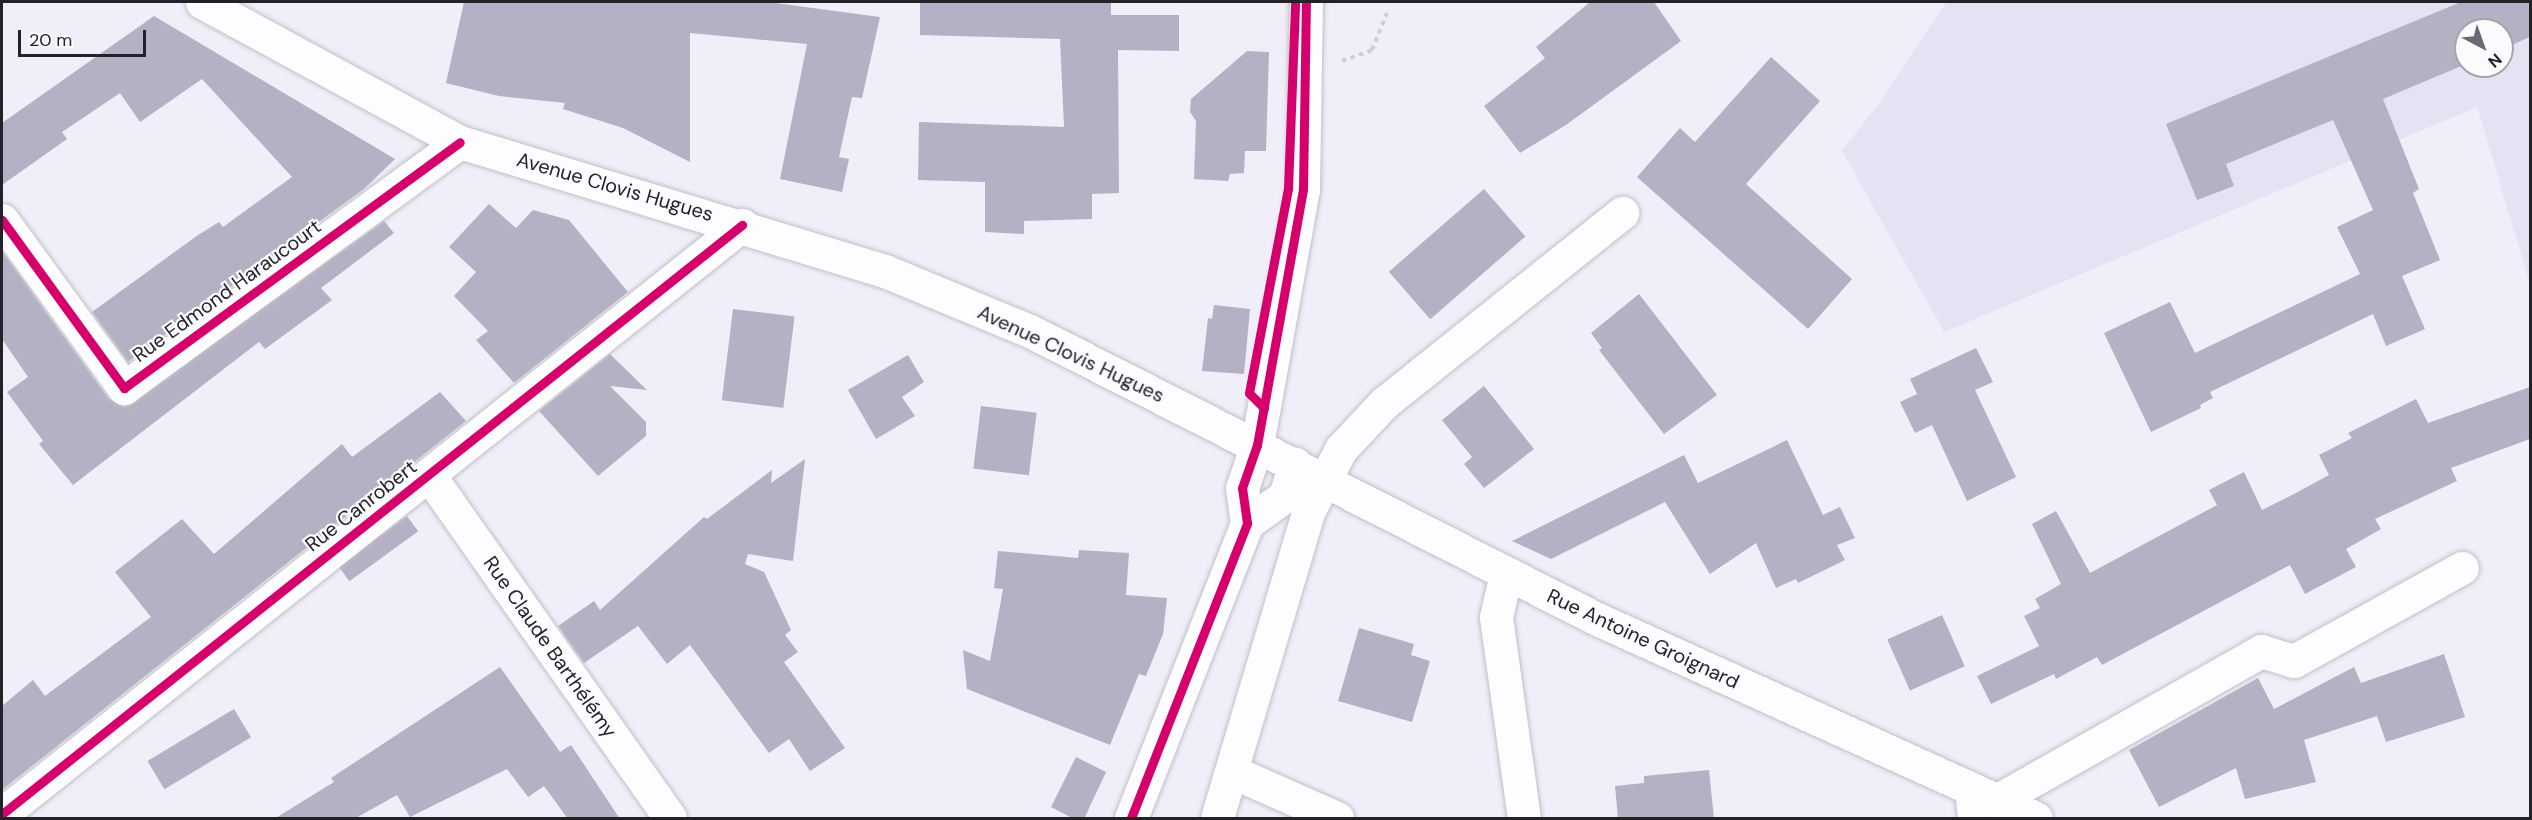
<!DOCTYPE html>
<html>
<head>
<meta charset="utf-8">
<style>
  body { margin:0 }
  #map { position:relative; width:2532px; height:820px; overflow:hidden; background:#f0eef8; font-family:"DM Sans",sans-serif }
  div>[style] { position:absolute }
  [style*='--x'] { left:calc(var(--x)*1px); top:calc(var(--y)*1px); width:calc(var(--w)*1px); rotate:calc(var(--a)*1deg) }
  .built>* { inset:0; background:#e6e2f3 }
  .building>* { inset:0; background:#b6b0c4; transform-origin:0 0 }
  .path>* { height:4px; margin-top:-2px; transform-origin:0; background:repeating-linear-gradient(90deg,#cfcfd2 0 4.5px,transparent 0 9px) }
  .roads { filter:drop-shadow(0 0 2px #c1c0c7) drop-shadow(0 0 2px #c1c0c7) }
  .minor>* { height:33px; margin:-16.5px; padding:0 16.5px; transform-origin:16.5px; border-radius:16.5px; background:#fdfcfe }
  .major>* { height:33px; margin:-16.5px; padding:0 16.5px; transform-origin:16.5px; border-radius:16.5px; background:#fdfcfe }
  .cycleway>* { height:9px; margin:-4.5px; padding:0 4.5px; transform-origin:4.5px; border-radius:4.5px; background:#d6006c }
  span { translate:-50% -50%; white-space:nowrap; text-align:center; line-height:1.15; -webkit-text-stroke:4.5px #fbfafd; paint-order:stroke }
  .street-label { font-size:20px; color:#232228 }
  .frame { position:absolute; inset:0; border:3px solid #232228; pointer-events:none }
  .north { position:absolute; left:2454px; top:18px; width:60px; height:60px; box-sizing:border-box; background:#fbfafd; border:2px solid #a5a4a8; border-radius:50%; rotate:139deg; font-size:16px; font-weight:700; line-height:24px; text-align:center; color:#232228 }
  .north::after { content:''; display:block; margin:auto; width:21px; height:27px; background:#6b6971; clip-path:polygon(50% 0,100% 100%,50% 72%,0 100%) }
  .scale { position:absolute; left:18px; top:30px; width:128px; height:27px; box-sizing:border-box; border:3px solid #232228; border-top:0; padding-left:8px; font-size:18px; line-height:21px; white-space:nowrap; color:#232228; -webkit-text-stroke:4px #fbfafd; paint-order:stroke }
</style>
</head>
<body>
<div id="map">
  <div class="built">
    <div style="clip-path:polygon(evenodd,1946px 2px,2530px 2px,2530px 284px,2477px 107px,1944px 332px,1842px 151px,1880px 102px,1946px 2px,2466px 30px,2502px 30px,2502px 66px,2466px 66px,2466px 30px)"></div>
  </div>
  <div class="building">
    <div style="clip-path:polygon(464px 2px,768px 2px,880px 17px,862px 98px,852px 97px,839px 157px,849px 159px,842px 192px,780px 179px,807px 44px,690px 33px,690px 162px,623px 128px,563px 109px,565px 103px,499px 96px,446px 83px)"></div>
    <div style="clip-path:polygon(920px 2px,1111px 2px,1111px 15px,1179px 15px,1179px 51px,1118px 50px,1119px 193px,1092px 194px,1092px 219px,1024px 221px,1024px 234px,985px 232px,985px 182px,918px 180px,919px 122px,1064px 127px,1060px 39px,920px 35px)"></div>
    <div style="clip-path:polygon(1590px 2px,1654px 2px,1681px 41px,1566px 125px,1520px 153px,1484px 106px,1545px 58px,1536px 47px)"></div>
    <div style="clip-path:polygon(2461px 2px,2530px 2px,2530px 37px,2502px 49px,2502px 30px,2466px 30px,2466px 64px,2383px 99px,2419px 189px,2413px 193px,2440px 260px,2402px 276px,2425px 329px,2386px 346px,2373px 314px,2210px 392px,2213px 398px,2200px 405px,2201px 408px,2151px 432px,2104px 333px,2170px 302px,2195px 353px,2360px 274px,2337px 227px,2373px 210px,2333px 120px,2226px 164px,2234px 186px,2197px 200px,2166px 124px)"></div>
    <div style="clip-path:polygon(154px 16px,395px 159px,364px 189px,128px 362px,92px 312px,198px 235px,219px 222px,223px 227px,292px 177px,202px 79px,140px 122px,120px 93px,62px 132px,67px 139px,2px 185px,2px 123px)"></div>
    <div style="clip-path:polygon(1247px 51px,1269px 52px,1266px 151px,1245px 151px,1244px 173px,1230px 174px,1228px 181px,1194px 179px,1196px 121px,1190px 112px,1191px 99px)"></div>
    <div style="clip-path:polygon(1771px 57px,1820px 101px,1746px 184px,1852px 279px,1808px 329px,1637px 177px,1680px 128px,1695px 142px)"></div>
    <div style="left:1484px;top:189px;width:63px;height:126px;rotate:49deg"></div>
    <div style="clip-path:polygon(489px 204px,516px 228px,533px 210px,569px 220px,628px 292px,514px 383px,476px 340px,488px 331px,454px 296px,476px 272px,449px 247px)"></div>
    <div style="clip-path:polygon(384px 221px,394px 233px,321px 288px,332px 300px,265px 349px,259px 342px,73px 485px,39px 444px,43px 441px,7px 392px,28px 377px,2px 339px,2px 251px,109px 399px,125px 407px)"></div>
    <div style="clip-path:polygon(1639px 294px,1717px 395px,1664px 434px,1599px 350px,1602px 348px,1591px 333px)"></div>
    <div style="clip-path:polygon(1214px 305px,1250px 309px,1244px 374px,1202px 371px,1208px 318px,1212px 319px)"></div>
    <div style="left:733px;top:309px;width:62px;height:92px;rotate:7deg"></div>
    <div style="clip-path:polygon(1976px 348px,1993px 382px,1975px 390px,2016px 477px,1967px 501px,1932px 425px,1915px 433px,1900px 402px,1917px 394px,1910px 379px)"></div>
    <div style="clip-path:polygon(610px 354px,647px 390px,610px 386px,646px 422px,646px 436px,598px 476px,539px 411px)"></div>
    <div style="clip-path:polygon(908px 355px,924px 382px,902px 397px,915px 416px,876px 439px,848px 390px)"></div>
    <div style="clip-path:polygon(1484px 386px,1534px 449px,1484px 488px,1464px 464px,1472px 457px,1442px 420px)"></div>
    <div style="clip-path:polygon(2530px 387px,2530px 439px,2451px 468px,2457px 481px,2375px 519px,2381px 529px,2346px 549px,2356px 567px,2305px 594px,2290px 565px,2102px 665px,2097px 657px,2056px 679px,2054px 674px,1991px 704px,1977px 676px,2039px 646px,2024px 616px,2040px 608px,2035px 599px,2061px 584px,2032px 524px,2056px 511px,2090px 573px,2217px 505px,2209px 490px,2244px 472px,2262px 510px,2294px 494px,2329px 475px,2319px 455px,2352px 438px,2348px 433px,2416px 399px,2428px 423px)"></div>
    <div style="clip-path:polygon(440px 392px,466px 421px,2px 790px,2px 706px,33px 680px,45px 696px,151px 617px,115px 572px,182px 519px,214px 554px,342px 444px,352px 457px)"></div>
    <div style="left:981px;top:406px;width:56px;height:63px;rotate:7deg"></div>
    <div style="clip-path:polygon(1787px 440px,1823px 515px,1840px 507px,1855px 538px,1837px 545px,1845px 560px,1798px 583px,1796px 579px,1776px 588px,1756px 543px,1710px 574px,1665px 502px,1551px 559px,1512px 541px,1684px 455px,1698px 483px)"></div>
    <div style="clip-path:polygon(805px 459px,793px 561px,748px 554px,745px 564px,764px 572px,791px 630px,785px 635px,798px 652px,784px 662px,845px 748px,810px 771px,789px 739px,769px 753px,690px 645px,667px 664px,638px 626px,584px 663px,558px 626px,594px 601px,600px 610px,704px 517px,707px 519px,772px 470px,771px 483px)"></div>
    <div style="left:407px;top:516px;width:19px;height:85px;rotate:54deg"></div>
    <div style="clip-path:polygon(1079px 550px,1129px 553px,1126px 595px,1167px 598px,1163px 634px,1146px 676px,1139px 674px,1110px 745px,967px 689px,963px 650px,990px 661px,1003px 589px,994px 588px,998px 551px,1078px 558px)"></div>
    <div style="left:1942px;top:615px;width:56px;height:60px;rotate:66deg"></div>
    <div style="clip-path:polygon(1359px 628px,1414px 644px,1411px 655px,1430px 661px,1412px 722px,1338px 701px)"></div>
    <div style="clip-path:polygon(2444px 654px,2465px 717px,2386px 742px,2377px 716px,2304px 740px,2316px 782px,2245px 799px,2236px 768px,2159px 807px,2129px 750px,2258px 678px,2274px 709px,2354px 667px,2361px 683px)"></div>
    <div style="clip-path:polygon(500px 667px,560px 752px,571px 745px,620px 819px,568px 819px,544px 786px,528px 797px,507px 769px,410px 817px,397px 795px,354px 819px,274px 819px,334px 782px,331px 778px)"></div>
    <div style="left:234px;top:709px;width:33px;height:101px;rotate:59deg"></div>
    <div style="clip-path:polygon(1076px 757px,1106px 772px,1084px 819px,1074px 819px,1051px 807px)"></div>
    <div style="clip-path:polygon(1709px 770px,1714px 819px,1618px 819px,1615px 786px,1644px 783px,1644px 776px)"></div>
  </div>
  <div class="path">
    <div style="--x:1342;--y:61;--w:32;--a:-20"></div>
    <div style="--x:1372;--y:50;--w:40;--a:-68"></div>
  </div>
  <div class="roads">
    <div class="minor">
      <div style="--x:2;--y:220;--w:208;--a:54"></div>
      <div style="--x:124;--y:388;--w:416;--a:-36.2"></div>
      <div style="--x:429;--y:475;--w:419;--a:54.9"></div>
      <div style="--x:1247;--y:523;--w:47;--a:-35.4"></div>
      <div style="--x:1285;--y:496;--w:34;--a:-73"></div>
      <div style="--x:1506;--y:574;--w:44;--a:103.1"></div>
      <div style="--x:1496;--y:617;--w:203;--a:82.1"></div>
      <div style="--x:1233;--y:772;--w:114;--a:23.9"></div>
      <div style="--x:1971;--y:789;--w:29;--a:84"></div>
      <div style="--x:1996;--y:801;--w:305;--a:-29.5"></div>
      <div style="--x:2261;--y:651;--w:34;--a:17"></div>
      <div style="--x:2294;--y:661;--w:192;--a:-29"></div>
      <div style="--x:2;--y:814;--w:946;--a:-38.52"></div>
      <div style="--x:1131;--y:818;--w:317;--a:-68.5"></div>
      <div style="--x:1247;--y:523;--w:35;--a:-98"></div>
      <div style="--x:1242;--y:488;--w:46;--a:-70.8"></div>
      <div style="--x:1257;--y:445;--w:260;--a:-79.8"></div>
      <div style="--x:1303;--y:189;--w:187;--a:-89.1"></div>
      <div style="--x:1217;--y:818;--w:319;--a:-73.4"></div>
      <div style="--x:1308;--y:512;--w:71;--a:-62.4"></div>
      <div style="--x:1341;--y:449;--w:63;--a:-46.9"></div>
      <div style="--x:1384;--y:403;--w:305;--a:-38.6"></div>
    </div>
    <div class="major">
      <div style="--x:202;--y:2;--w:294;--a:28.5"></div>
      <div style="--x:460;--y:142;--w:444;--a:16.9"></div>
      <div style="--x:885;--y:271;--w:157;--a:22.5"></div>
      <div style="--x:1030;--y:331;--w:634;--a:26.93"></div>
      <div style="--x:1595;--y:618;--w:484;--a:24.4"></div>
    </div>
  </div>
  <div class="cycleway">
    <div style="--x:2;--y:220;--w:208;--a:54"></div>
    <div style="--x:124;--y:388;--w:416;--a:-36.2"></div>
    <div style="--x:1264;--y:408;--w:21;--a:-135"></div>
    <div style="--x:1249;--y:393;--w:209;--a:-79.2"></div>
    <div style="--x:1288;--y:188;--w:186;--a:-87.8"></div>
    <div style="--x:2;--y:814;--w:946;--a:-38.52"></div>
    <div style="--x:1131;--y:818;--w:317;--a:-68.5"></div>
    <div style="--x:1247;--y:523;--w:35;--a:-98"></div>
    <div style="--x:1242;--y:488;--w:46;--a:-70.8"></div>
    <div style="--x:1257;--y:445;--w:260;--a:-79.8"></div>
    <div style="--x:1303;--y:189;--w:187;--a:-89.1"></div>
  </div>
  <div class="street-label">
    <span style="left:615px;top:187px;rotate:16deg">Avenue Clovis Hugues</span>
    <span style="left:227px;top:291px;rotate:-36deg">Rue Edmond Haraucourt</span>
    <span style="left:1071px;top:354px;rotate:25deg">Avenue Clovis Hugues</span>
    <span style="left:361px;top:506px;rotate:-38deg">Rue Canrobert</span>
    <span style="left:1643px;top:639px;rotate:25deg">Rue Antoine Groignard</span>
    <span style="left:550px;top:647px;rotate:55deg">Rue Claude Barthélémy</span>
  </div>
  <div class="frame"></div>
  <div class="north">N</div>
  <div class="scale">20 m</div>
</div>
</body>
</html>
